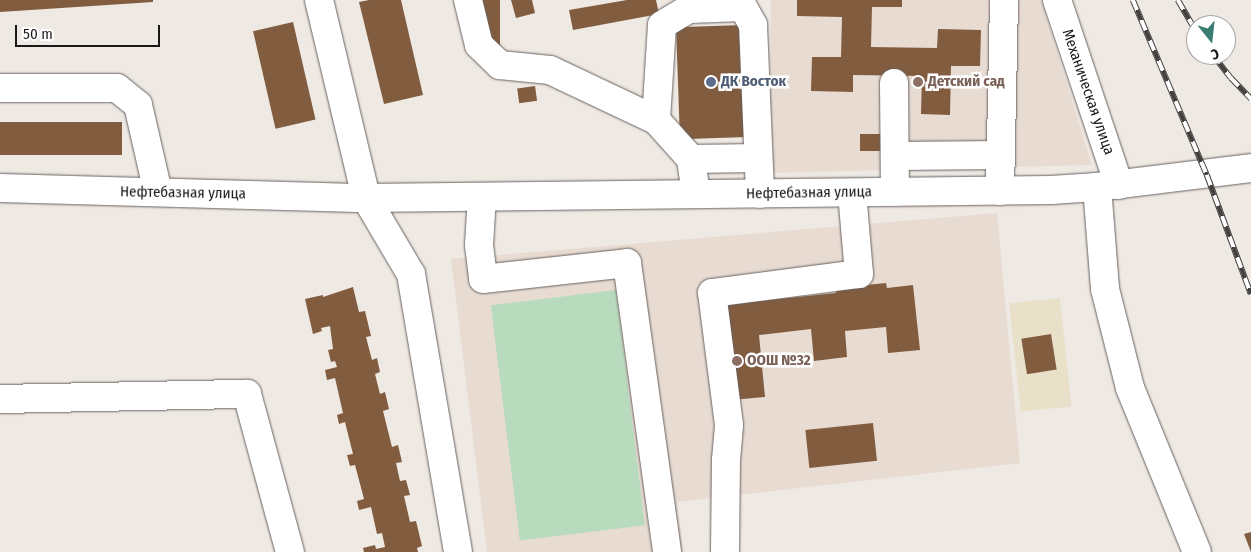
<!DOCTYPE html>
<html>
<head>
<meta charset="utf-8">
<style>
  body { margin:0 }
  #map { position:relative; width:1251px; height:552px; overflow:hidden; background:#efe9e4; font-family:"Fira Sans Condensed",sans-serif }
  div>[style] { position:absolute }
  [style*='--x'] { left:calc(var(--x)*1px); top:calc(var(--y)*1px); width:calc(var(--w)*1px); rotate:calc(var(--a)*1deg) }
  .industrial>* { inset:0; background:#e9e0ca; transform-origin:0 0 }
  .built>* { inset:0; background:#e8dbd2 }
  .green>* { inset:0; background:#b8dabd; transform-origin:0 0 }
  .building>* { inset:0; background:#825c3f; transform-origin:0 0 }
  .roads { filter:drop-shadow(0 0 1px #68625f) drop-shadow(0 0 1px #68625f) }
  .minor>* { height:28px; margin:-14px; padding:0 14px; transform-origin:14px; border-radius:14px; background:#fff }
  .rail>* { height:5.5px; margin-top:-2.75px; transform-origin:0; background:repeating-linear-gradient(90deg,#fff 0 11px,#43403e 0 22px); box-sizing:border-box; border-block:1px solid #43403e }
  .dots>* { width:14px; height:14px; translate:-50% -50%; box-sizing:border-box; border:2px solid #fff; border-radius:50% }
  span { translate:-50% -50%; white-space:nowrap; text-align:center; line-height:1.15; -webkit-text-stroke:5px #fff; paint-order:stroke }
  .service-label { font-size:15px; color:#4e5e75; font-weight:700 }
  .left { translate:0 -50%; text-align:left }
  .education-label { font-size:15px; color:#785e54; font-weight:700 }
  .street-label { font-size:15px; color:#1b1817 }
  .north { position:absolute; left:1186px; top:15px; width:50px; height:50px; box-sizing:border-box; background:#fff; border:1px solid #a4a3a2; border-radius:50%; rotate:164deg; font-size:14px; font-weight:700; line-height:20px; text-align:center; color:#1b1817 }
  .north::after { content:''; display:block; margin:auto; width:18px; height:22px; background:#397d71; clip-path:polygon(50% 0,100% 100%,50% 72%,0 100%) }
  .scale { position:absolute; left:15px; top:25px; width:145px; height:22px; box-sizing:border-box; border:2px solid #1b1817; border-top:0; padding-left:6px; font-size:15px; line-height:18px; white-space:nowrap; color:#1b1817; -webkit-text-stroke:4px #fff; paint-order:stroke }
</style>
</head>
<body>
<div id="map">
  <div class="industrial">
    <div style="left:1060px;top:298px;width:109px;height:51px;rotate:84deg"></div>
  </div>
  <div class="built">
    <div style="clip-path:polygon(771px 0,1041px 0,1092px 165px,769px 173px)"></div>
    <div style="clip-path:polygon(997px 213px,1020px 463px,677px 502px,683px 552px,487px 552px,451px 259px)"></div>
  </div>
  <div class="green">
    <div style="left:616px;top:290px;width:237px;height:126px;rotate:83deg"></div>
  </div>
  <div class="building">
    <div style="clip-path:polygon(0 0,153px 0,153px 2px,0 12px)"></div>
    <div style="clip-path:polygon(369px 0,401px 0,423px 95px,384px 104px,359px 2px)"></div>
    <div style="left:480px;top:0;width:20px;height:53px"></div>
    <div style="clip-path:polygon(511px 0,532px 0,535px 13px,516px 18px)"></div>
    <div style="clip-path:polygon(627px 0,656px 0,659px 14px,573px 30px,569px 10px)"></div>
    <div style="clip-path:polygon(797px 0,902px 0,902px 7px,872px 7px,871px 47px,937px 48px,938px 29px,981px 30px,980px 66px,951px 66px,950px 115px,921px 114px,922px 76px,853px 75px,853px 92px,811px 91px,812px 57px,841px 57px,842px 17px,797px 16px)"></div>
    <div style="left:293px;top:22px;width:100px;height:41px;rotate:77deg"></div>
    <div style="left:743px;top:25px;width:112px;height:67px;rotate:88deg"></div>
    <div style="left:535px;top:86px;width:15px;height:18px;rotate:82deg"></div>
    <div style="left:0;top:122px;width:122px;height:33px"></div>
    <div style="left:860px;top:134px;width:28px;height:17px"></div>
    <div style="clip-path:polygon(886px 283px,887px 288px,913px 285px,920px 350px,888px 353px,886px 327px,845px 331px,847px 357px,814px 361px,811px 329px,759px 335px,765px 397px,732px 400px,722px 305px,836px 293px,836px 288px)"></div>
    <div style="clip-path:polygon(353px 287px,359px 312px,365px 311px,371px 336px,366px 337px,372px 360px,377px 358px,380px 372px,375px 374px,380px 394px,385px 392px,389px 409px,383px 411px,392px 447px,398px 445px,402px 462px,396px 463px,400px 481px,406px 480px,410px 495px,404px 496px,410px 522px,416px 521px,422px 546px,417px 548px,418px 552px,364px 552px,363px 548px,375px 545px,376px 549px,385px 547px,382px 533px,377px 534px,371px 507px,359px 510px,357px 501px,364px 499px,355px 465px,350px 466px,347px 455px,353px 454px,345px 422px,339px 424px,337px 415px,343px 413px,335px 378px,327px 380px,325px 370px,337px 367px,335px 361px,331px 362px,328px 350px,333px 349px,330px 326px,321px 328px,322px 331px,313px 334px,305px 299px,323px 295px,323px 297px)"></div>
    <div style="left:1051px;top:334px;width:36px;height:30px;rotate:81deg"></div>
    <div style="left:873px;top:423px;width:38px;height:68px;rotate:84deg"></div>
    <div style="clip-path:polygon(1251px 532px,1251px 552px,1244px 534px)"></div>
  </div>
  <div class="roads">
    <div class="minor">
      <div style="--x:319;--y:0;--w:204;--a:76.6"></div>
      <div style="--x:366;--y:198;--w:88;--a:59.4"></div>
      <div style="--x:411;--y:274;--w:282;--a:80.4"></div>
      <div style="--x:468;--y:0;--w:46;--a:76.3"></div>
      <div style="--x:479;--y:45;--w:29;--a:44"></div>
      <div style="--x:500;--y:65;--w:50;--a:5.7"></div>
      <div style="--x:550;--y:70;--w:117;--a:25.3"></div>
      <div style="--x:656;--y:120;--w:52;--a:48.1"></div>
      <div style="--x:691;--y:159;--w:35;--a:82"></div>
      <div style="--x:1057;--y:0;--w:195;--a:71.5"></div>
      <div style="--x:894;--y:83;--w:109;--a:89.5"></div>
      <div style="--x:0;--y:88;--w:117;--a:0"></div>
      <div style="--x:117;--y:88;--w:27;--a:39"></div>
      <div style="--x:138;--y:105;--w:89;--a:77.1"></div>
      <div style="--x:656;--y:120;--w:95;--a:-86.4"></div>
      <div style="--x:662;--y:25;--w:31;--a:-31"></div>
      <div style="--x:689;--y:9;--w:54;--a:-2.1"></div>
      <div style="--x:743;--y:7;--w:21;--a:61"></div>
      <div style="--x:753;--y:25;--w:169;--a:87.6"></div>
      <div style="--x:895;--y:156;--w:106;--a:-0.5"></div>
      <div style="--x:691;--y:159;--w:67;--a:-0.9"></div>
      <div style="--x:1097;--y:187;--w:102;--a:85.5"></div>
      <div style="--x:1105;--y:289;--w:102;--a:75.8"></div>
      <div style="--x:1130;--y:388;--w:177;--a:67.8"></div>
      <div style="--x:0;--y:188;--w:366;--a:1.6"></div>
      <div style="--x:366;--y:198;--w:685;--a:-0.67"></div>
      <div style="--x:1051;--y:190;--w:46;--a:-3.7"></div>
      <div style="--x:1097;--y:187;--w:155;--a:-7"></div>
      <div style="--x:1000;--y:191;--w:191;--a:-88.8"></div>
      <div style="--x:482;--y:197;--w:48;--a:93.6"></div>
      <div style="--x:479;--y:245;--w:34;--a:83"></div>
      <div style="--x:483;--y:279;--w:145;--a:-6.3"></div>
      <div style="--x:627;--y:263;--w:292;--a:82.1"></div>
      <div style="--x:0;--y:399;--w:247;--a:-1.2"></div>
      <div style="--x:247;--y:394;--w:164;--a:74.8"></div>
      <div style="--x:725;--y:552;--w:92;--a:-89.4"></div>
      <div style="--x:726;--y:460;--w:35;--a:-85"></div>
      <div style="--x:729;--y:425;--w:133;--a:-97.3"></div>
      <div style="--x:712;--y:293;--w:148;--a:-7.4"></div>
      <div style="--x:859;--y:274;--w:81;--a:-94.9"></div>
    </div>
  </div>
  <div class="rail">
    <div style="--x:1133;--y:0;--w:190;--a:67.1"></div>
    <div style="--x:1207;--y:175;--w:127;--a:69.7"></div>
    <div style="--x:1178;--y:0;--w:36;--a:60"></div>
    <div style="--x:1213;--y:55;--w:29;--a:52"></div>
    <div style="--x:1231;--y:78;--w:29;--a:46"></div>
  </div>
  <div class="dots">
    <div style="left:711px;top:82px;background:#5c6f8a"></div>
    <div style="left:918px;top:82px;background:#8d6e63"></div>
    <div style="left:737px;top:361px;background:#8d6e63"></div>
  </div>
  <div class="service-label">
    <span class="left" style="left:721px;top:82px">ДК Восток</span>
  </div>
  <div class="education-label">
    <span class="left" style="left:928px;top:82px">Детский сад</span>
    <span class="left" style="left:747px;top:361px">ООШ №32</span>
  </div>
  <div class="street-label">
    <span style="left:1088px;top:92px;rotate:71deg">Механическая улица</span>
    <span style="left:183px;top:193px;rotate:1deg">Нефтебазная улица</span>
    <span style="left:809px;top:193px;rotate:-1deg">Нефтебазная улица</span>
  </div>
  <div class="north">С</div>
  <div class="scale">50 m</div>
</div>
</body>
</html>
